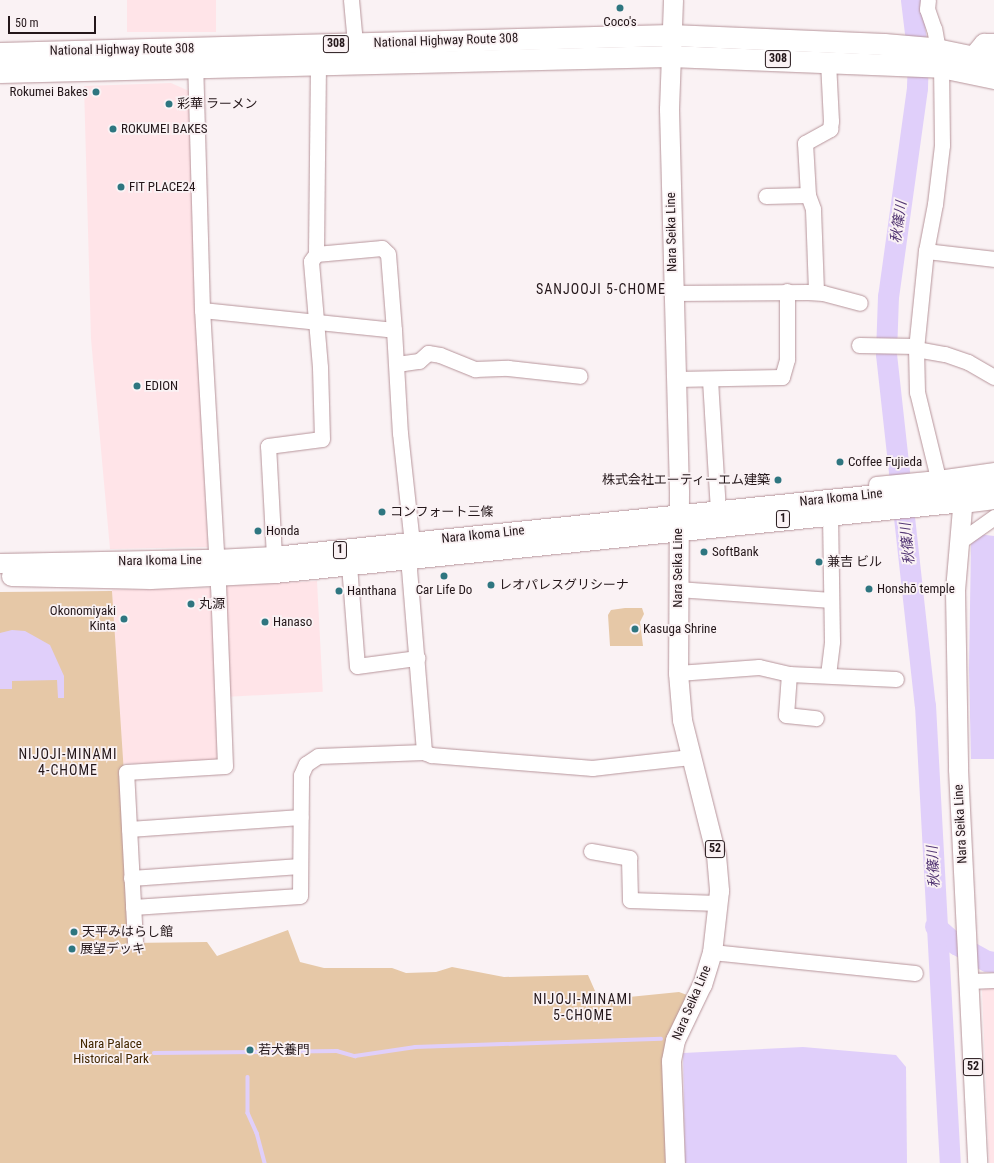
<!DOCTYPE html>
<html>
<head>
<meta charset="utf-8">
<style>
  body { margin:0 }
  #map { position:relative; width:994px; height:1163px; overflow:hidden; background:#faf2f4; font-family:"Roboto Condensed","Noto Sans JP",sans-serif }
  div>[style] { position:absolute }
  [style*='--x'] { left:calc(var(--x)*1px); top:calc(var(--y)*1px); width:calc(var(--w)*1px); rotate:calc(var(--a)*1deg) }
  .built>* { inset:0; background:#ffe4e8; transform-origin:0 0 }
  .green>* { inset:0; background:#e6c8a7 }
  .water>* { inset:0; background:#e0cffa }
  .stream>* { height:3.5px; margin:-1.75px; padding:0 1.75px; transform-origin:1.75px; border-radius:1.75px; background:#e0cffa }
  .river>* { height:21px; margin:-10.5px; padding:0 10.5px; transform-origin:10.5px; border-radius:10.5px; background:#e0cffa }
  .roads { filter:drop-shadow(0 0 1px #b7959b) drop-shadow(0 0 1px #b7959b) }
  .minor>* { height:15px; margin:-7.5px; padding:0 7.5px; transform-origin:7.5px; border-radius:7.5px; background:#fff }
  .major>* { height:19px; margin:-9.5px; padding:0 9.5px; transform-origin:9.5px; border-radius:9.5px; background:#fff }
  .highway>* { height:21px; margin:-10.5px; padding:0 10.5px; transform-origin:10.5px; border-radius:10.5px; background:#fff }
  .dots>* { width:11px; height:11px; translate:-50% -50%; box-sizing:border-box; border:2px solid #faf2f4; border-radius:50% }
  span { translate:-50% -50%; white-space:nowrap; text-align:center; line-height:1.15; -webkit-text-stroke:3.5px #faf2f4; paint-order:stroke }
  .shield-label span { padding:1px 3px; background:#faf2f4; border:1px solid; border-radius:3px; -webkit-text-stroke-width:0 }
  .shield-label { font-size:12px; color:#24171a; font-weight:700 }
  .poi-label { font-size:13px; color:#24171a }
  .right { translate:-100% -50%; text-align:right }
  .left { translate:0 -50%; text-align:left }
  .street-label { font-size:13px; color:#24171a }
  .park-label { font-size:13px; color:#422701 }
  .water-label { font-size:14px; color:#503372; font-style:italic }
  .neighbourhood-label { font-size:14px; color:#24171a; letter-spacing:1px }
  .scale { position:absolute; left:8px; top:16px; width:88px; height:18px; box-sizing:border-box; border:2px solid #24171a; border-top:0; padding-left:5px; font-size:12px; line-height:14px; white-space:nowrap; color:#24171a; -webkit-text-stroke:3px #faf2f4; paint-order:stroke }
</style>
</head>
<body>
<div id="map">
  <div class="built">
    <div style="left:127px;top:0;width:89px;height:32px"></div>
    <div style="clip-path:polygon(171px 83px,189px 91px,194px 280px,208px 547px,110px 549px,91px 339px,84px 86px)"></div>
    <div style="left:317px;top:581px;width:111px;height:94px;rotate:87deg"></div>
    <div style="left:214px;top:588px;width:174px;height:102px;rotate:89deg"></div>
    <div style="clip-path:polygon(987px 987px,994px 987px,994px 1163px,989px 1163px,982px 990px)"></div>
  </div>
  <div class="green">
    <div style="clip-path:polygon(112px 591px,124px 774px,130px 943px,207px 942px,217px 956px,288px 930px,300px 962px,324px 968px,392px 968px,406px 973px,436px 972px,452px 967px,504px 977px,588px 975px,599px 1000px,679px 992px,687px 995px,667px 1163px,0 1163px,0 592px)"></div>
    <div style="clip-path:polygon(625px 608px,642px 608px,644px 614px,640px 622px,643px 646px,610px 646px,608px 615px,611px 610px)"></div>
  </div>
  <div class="water">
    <div style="clip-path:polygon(978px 534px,994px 536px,994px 759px,971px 759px,969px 669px,971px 544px)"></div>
    <div style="clip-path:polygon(12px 630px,25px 631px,50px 645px,64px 676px,64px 698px,58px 698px,57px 680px,12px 681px,12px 689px,0 689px,0 633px)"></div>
    <div style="clip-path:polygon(803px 1047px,896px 1055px,906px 1067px,907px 1163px,685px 1163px,683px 1053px)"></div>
  </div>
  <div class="stream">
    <div style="--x:154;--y:1053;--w:183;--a:-0.6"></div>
    <div style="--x:337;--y:1051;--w:19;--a:16"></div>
    <div style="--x:355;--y:1056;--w:61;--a:-8.5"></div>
    <div style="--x:415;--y:1047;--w:246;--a:-1.9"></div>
    <div style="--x:248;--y:1077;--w:36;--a:90"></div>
    <div style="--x:248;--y:1113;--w:22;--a:66"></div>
    <div style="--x:257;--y:1133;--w:31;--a:75"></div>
  </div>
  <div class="river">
    <div style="--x:911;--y:0;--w:58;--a:83.1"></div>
    <div style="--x:918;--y:58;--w:30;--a:92"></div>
    <div style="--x:917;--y:88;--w:210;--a:97.9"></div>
    <div style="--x:888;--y:296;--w:58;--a:92"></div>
    <div style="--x:886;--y:354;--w:353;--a:83.7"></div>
    <div style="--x:925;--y:705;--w:459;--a:86.9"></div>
    <div style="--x:935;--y:926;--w:28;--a:41"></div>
    <div style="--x:956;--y:944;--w:35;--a:29"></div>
    <div style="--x:987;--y:961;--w:7;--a:8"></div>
  </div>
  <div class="roads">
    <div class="minor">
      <div style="--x:351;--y:0;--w:54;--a:84.7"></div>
      <div style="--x:808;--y:195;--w:15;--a:70"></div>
      <div style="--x:813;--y:209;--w:83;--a:87.9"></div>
      <div style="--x:766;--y:196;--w:42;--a:-1.4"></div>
      <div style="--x:808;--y:195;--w:52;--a:-93.3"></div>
      <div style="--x:805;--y:143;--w:29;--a:-29"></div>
      <div style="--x:830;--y:129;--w:8;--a:-83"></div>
      <div style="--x:831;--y:121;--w:60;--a:-92.9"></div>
      <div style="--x:926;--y:251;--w:68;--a:6.7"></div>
      <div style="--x:316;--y:254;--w:66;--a:-5.2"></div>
      <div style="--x:382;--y:248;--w:8;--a:45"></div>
      <div style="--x:388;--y:254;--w:76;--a:85.5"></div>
      <div style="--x:673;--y:293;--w:135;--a:-0.4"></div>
      <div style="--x:808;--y:292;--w:15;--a:4"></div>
      <div style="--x:823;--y:293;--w:38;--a:15"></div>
      <div style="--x:202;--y:310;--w:193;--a:5.9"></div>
      <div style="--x:394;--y:330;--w:103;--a:86.7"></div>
      <div style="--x:400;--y:433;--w:102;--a:83.8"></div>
      <div style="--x:411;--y:534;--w:35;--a:93"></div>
      <div style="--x:409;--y:569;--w:184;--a:85.3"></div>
      <div style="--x:859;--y:345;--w:57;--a:1"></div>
      <div style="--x:916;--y:349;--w:29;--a:10"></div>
      <div style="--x:945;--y:354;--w:24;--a:19"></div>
      <div style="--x:968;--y:362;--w:30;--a:30"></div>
      <div style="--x:397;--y:364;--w:22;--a:-8"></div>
      <div style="--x:419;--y:361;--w:12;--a:-42"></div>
      <div style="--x:428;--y:353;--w:12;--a:9"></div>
      <div style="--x:440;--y:355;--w:38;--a:22"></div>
      <div style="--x:475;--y:369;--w:33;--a:-2"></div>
      <div style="--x:508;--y:368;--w:72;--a:6.3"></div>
      <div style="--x:675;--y:379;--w:107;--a:-1.1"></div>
      <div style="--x:782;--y:377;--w:19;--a:-74"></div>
      <div style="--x:787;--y:359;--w:68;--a:-90"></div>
      <div style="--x:710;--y:380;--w:132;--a:86.5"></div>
      <div style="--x:938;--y:478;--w:57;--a:-8.1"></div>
      <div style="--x:876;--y:484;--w:62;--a:-5.5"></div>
      <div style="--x:938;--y:478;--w:89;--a:-103.7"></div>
      <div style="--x:917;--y:392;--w:43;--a:-91.3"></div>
      <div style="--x:916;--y:349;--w:99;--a:-84.2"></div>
      <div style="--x:926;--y:251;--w:48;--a:-79.2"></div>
      <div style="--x:935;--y:204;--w:59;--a:-83.2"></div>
      <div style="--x:942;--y:145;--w:78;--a:-90.7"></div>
      <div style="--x:941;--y:67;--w:39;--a:-100"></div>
      <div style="--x:934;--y:29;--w:21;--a:-109"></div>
      <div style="--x:927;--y:9;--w:9;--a:-84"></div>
      <div style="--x:959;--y:542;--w:43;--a:-35.5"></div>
      <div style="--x:274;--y:556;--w:110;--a:-93.1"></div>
      <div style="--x:268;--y:446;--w:54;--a:-7.4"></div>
      <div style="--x:322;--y:439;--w:72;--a:-91.6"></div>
      <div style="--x:320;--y:367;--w:106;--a:-94.9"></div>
      <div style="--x:311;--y:261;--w:9;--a:-54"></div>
      <div style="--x:316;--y:254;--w:190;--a:-89.4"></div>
      <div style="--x:349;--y:565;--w:101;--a:85.5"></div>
      <div style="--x:357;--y:666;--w:61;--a:-7.6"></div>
      <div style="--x:678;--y:589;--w:153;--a:4.1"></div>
      <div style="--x:678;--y:673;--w:81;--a:-4.2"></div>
      <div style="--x:759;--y:667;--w:31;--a:13"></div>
      <div style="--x:789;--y:674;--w:107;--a:2.7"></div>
      <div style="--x:789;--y:674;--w:41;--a:94.2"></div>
      <div style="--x:786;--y:715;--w:30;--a:6"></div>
      <div style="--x:828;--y:675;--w:34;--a:-83"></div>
      <div style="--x:832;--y:641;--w:127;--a:-90.9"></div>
      <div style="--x:129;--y:829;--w:172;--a:-4"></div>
      <div style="--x:591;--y:851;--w:39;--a:10"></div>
      <div style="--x:629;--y:858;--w:42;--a:88.6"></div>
      <div style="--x:630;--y:900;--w:88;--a:2"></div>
      <div style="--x:131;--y:878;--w:169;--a:-4.1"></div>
      <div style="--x:133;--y:907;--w:167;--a:-3.8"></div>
      <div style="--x:300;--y:896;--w:121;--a:-89.5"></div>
      <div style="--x:301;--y:775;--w:12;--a:-66"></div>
      <div style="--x:306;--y:764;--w:14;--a:-34"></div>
      <div style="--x:318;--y:756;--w:106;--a:-2.2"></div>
      <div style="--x:424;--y:752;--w:8;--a:23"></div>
      <div style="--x:431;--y:755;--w:162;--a:4.6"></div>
      <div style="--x:592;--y:768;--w:99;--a:-6.4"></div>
      <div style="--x:135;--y:942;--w:170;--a:-93"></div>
      <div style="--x:126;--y:772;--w:99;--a:-3.5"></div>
      <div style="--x:225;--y:766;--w:180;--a:-92.2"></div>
      <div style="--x:218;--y:586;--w:276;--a:-93.3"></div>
      <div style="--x:202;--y:310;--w:252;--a:-91.6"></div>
      <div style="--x:712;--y:952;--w:204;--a:5.9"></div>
      <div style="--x:969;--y:981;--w:25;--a:-2"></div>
    </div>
    <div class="major">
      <div style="--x:673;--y:0;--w:109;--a:92.1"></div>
      <div style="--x:669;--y:109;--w:383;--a:88.5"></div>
      <div style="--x:679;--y:492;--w:181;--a:90.3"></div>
      <div style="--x:678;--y:673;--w:47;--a:85.1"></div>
      <div style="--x:682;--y:720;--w:139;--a:75.9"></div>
      <div style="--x:716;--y:855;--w:36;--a:85"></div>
      <div style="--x:719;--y:891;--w:61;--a:96.5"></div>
      <div style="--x:712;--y:952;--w:34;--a:107"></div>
      <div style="--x:702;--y:984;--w:62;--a:115.7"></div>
      <div style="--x:675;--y:1040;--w:21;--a:101"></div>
      <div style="--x:671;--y:1061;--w:102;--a:87.8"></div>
      <div style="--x:0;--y:563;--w:216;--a:-1.1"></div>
      <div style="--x:216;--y:559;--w:58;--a:-3"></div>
      <div style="--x:274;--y:556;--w:694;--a:-5.87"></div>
      <div style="--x:964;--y:485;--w:106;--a:94.9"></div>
      <div style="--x:955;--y:591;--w:178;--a:89"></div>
      <div style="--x:958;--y:769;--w:394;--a:87.2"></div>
      <div style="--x:11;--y:576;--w:139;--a:1.2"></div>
      <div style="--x:150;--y:579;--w:124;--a:-2.8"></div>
      <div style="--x:274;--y:573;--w:692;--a:-5.89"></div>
    </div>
    <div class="highway">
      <div style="--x:0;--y:53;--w:671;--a:-1.54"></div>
      <div style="--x:671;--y:35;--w:213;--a:2.4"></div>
      <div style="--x:884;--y:44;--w:47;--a:4.9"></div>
      <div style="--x:931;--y:48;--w:64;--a:11.7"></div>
      <div style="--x:974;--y:56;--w:16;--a:-50"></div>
      <div style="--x:984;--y:44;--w:10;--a:0"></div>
      <div style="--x:0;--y:72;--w:670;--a:-1.37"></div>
      <div style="--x:670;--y:56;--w:271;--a:2.3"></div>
      <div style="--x:941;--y:67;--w:54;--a:11.7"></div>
      <div style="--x:964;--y:485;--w:30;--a:-6"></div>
      <div style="--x:962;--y:502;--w:32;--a:-7"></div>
    </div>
  </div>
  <div class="dots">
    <div style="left:620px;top:8px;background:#2e7680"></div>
    <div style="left:96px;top:92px;background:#2e7680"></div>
    <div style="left:169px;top:104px;background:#2e7680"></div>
    <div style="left:113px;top:129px;background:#2e7680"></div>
    <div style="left:121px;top:187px;background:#2e7680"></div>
    <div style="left:137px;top:386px;background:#2e7680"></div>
    <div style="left:840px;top:462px;background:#2e7680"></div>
    <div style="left:778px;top:480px;background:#2e7680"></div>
    <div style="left:382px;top:512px;background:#2e7680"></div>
    <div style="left:258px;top:531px;background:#2e7680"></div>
    <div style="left:704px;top:552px;background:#2e7680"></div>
    <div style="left:819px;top:562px;background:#2e7680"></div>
    <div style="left:444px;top:576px;background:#2e7680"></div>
    <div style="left:491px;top:585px;background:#2e7680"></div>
    <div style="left:869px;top:589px;background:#2e7680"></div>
    <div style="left:339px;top:591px;background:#2e7680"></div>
    <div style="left:191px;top:604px;background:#2e7680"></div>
    <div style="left:124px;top:619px;background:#2e7680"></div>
    <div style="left:265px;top:622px;background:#2e7680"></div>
    <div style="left:635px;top:629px;background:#2e7680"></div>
    <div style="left:74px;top:932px;background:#2e7680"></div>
    <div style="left:72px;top:949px;background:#2e7680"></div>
    <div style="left:250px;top:1050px;background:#2e7680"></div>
  </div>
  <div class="shield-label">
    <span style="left:336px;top:44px">308</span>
    <span style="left:778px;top:59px">308</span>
    <span style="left:783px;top:519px">1</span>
    <span style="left:340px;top:550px">1</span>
    <span style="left:715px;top:849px">52</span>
    <span style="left:973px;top:1067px">52</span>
  </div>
  <div class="poi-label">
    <span style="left:620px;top:22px">Coco's</span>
    <span class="right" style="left:88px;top:92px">Rokumei Bakes</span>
    <span class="left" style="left:177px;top:104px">彩華 ラーメン</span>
    <span class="left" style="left:121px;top:129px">ROKUMEI BAKES</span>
    <span class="left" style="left:129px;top:187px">FIT PLACE24</span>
    <span class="left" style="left:145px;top:386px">EDION</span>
    <span class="left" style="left:848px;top:462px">Coffee Fujieda</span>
    <span class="right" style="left:770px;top:480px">株式会社エーティーエム建築</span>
    <span class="left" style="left:390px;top:512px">コンフォート三條</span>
    <span class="left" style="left:266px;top:531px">Honda</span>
    <span class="left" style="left:712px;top:552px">SoftBank</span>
    <span class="left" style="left:827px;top:562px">兼吉 ビル</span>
    <span class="left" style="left:499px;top:585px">レオパレスグリシーナ</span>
    <span class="left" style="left:877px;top:589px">Honshō temple</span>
    <span style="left:444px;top:590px">Car Life Do</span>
    <span class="left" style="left:347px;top:591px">Hanthana</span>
    <span class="left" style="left:199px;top:604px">丸源</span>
    <span class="right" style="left:116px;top:619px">Okonomiyaki<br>Kinta</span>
    <span class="left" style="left:273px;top:622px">Hanaso</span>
    <span class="left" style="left:643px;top:629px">Kasuga Shrine</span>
    <span class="left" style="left:82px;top:932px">天平みはらし館</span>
    <span class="left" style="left:80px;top:949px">展望デッキ</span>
    <span class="left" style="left:258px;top:1050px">若犬養門</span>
  </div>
  <div class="street-label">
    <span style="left:446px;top:41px;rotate:-2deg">National Highway Route 308</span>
    <span style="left:122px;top:50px;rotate:-1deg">National Highway Route 308</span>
    <span style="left:672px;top:232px;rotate:-91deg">Nara Seika Line</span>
    <span style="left:841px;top:498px;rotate:-6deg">Nara Ikoma Line</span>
    <span style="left:483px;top:535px;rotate:-6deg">Nara Ikoma Line</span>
    <span style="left:160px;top:561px;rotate:-1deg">Nara Ikoma Line</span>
    <span style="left:678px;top:568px;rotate:-90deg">Nara Seika Line</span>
    <span style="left:961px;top:824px;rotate:-93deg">Nara Seika Line</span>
    <span style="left:692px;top:1003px;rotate:-67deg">Nara Seika Line</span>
  </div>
  <div class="park-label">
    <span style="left:111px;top:1052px">Nara Palace<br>Historical Park</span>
  </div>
  <div class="water-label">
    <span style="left:898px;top:222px;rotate:-82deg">秋篠川</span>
    <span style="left:907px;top:544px;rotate:-96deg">秋篠川</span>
    <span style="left:933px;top:867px;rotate:-93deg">秋篠川</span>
  </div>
  <div class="neighbourhood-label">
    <span style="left:601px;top:289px">SANJOOJI 5-CHOME</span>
    <span style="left:68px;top:762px">NIJOJI-MINAMI<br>4-CHOME</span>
    <span style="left:583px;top:1007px">NIJOJI-MINAMI<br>5-CHOME</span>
  </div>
  <div class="scale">50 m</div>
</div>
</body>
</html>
